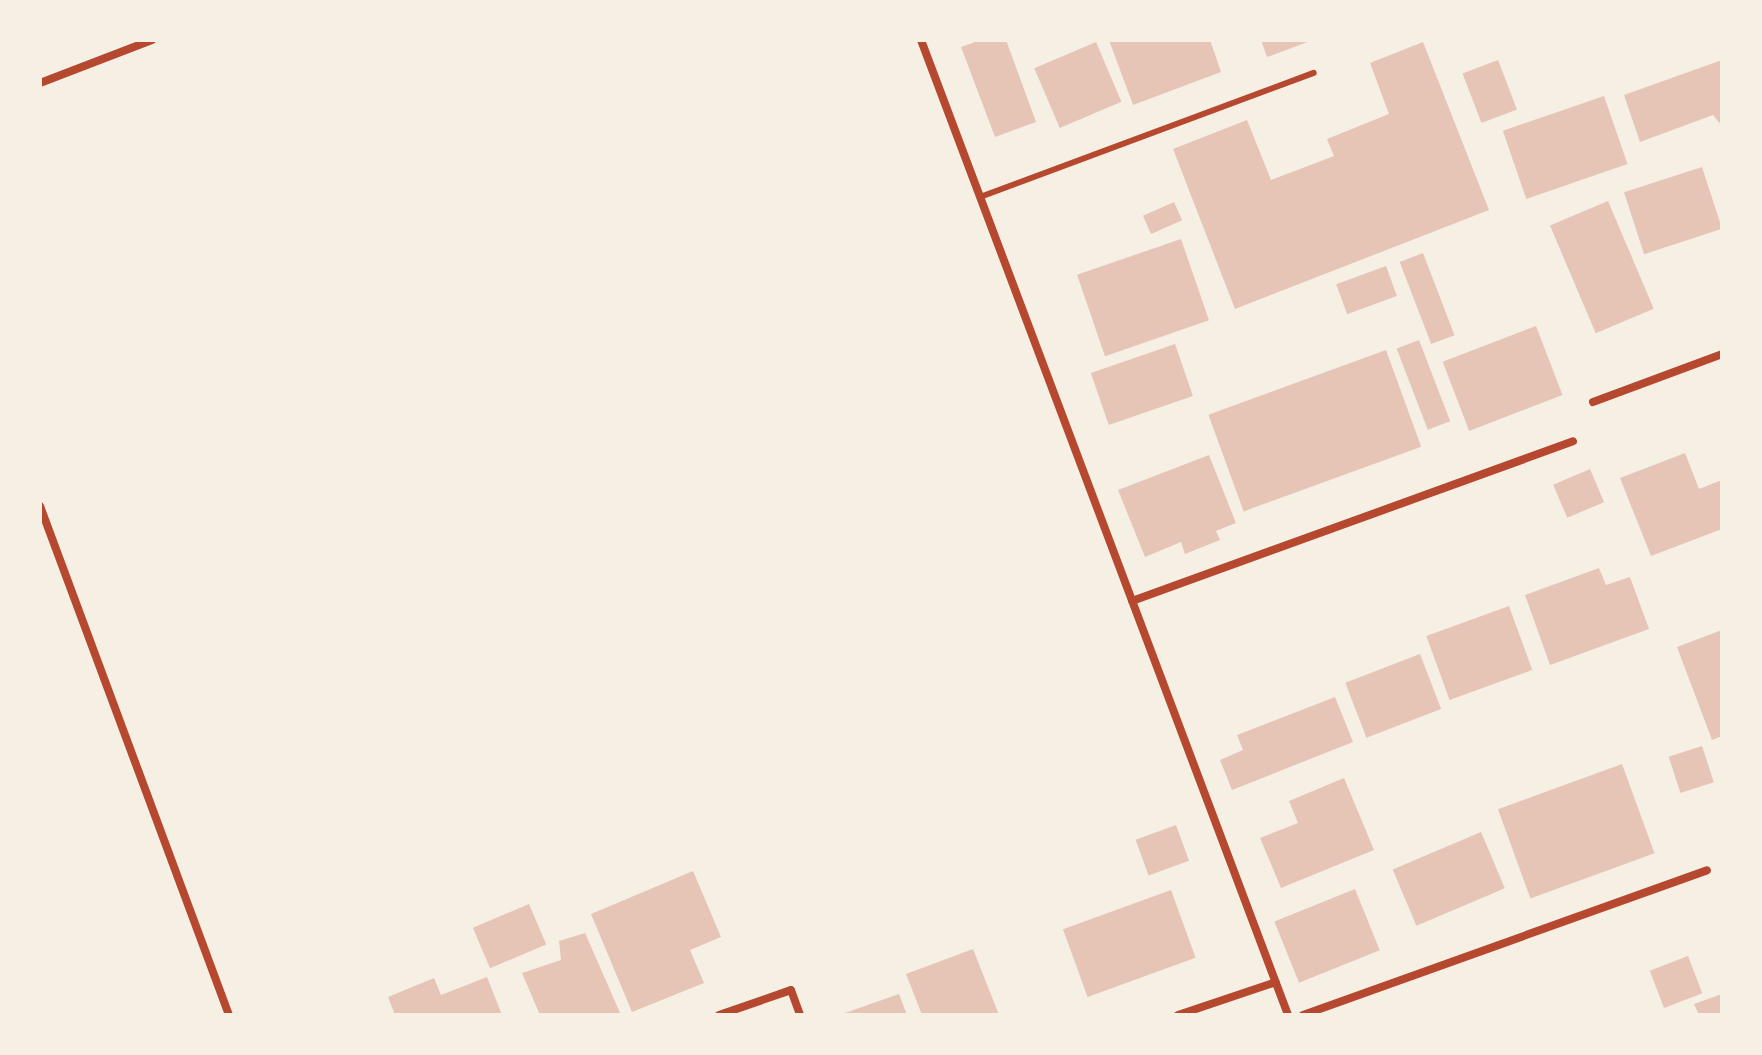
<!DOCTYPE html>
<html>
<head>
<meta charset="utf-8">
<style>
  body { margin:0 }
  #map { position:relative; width:1762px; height:1055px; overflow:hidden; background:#f6efe4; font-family:"Zilla Slab",serif }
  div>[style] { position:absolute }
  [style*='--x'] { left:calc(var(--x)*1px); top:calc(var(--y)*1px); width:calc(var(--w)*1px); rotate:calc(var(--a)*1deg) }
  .building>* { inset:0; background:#e6c5b7; transform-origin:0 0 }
  .service>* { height:6px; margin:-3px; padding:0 3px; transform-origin:3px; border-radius:3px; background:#b5482f }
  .minor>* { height:8px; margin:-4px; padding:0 4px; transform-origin:4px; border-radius:4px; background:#b5482f }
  span { translate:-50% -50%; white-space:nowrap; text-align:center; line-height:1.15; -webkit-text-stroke:8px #f6efe4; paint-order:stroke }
  .frame { position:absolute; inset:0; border:42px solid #f6efe4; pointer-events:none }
</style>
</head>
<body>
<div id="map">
  <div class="building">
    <div style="clip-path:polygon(981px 40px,1006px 40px,1036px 122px,995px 137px,961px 47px)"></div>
    <div style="clip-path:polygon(1109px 40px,1210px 40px,1221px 72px,1133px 105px)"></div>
    <div style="clip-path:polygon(1261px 40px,1313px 40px,1267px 57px)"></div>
    <div style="left:1096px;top:42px;width:65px;height:67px;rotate:67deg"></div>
    <div style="clip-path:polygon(1423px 42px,1489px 210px,1235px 309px,1173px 149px,1247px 120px,1271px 180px,1334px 156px,1327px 139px,1389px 114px,1370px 63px)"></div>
    <div style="left:1498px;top:60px;width:53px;height:38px;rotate:69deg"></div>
    <div style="clip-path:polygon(1722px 60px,1722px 126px,1713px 115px,1640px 142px,1624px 95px)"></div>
    <div style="left:1604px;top:96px;width:72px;height:107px;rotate:71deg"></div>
    <div style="left:1702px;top:167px;width:65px;height:82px;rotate:72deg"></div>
    <div style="left:1608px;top:201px;width:117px;height:63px;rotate:67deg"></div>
    <div style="left:1174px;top:202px;width:20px;height:34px;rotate:66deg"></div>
    <div style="left:1181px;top:239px;width:86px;height:110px;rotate:71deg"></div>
    <div style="left:1423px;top:253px;width:88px;height:25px;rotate:69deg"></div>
    <div style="left:1386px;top:266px;width:32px;height:53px;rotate:70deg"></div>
    <div style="left:1536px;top:326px;width:74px;height:100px;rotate:69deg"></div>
    <div style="left:1419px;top:340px;width:87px;height:24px;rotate:69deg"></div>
    <div style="left:1175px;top:344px;width:55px;height:89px;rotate:71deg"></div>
    <div style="left:1386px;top:350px;width:103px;height:189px;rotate:70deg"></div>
    <div style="clip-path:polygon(1685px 453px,1699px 489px,1722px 480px,1722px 529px,1651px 556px,1620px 478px)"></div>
    <div style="clip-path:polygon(1209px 455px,1236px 523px,1216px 531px,1220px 540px,1185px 554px,1181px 542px,1145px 557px,1118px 490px)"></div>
    <div style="left:1590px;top:469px;width:36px;height:40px;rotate:67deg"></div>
    <div style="clip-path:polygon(1599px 568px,1606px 585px,1630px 577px,1649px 629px,1550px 665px,1525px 595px)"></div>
    <div style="left:1509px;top:606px;width:68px;height:88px;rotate:70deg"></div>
    <div style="clip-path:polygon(1722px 630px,1722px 736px,1712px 740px,1677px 647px)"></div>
    <div style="left:1420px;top:654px;width:59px;height:80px;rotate:69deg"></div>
    <div style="clip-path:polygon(1335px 697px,1353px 742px,1232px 790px,1220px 760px,1243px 750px,1237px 735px)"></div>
    <div style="left:1702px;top:746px;width:38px;height:35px;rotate:72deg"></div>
    <div style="left:1622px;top:764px;width:95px;height:132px;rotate:70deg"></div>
    <div style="clip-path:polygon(1344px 778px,1374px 850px,1281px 888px,1260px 838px,1298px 823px,1289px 801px)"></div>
    <div style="left:1176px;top:825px;width:38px;height:43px;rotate:70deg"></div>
    <div style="left:1481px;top:832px;width:61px;height:96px;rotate:67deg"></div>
    <div style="clip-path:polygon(693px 871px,721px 937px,690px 950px,704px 983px,632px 1012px,591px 914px)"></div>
    <div style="left:1355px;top:889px;width:66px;height:87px;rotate:68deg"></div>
    <div style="left:1171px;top:890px;width:72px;height:115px;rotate:70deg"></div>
    <div style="left:529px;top:904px;width:44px;height:61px;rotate:67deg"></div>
    <div style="clip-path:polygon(585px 933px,621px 1015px,540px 1015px,522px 973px,561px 960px,559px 941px)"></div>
    <div style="clip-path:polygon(973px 949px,999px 1015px,922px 1015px,906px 974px)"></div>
    <div style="left:1688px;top:956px;width:40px;height:41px;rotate:69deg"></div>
    <div style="clip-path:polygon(487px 977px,502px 1015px,395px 1015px,388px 997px,434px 978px,441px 995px)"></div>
    <div style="clip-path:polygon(899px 994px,907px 1015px,839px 1015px)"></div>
    <div style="clip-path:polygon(1722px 994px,1722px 1015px,1699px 1015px,1694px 1004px)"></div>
  </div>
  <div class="service">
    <div style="--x:980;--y:197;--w:356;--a:-20.4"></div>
  </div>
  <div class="minor">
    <div style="--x:921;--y:40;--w:1042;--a:69.37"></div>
    <div style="--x:40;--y:83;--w:120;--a:-21"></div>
    <div style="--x:1593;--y:402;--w:138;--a:-20.4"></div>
    <div style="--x:40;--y:506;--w:543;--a:69.63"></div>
    <div style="--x:1132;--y:601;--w:469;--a:-19.9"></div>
    <div style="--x:719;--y:1015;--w:76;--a:-19.1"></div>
    <div style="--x:791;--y:990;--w:27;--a:70"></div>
    <div style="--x:1178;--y:1015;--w:103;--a:-18.6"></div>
    <div style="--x:1303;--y:1015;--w:429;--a:-19.7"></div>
  </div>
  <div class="frame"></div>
</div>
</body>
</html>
